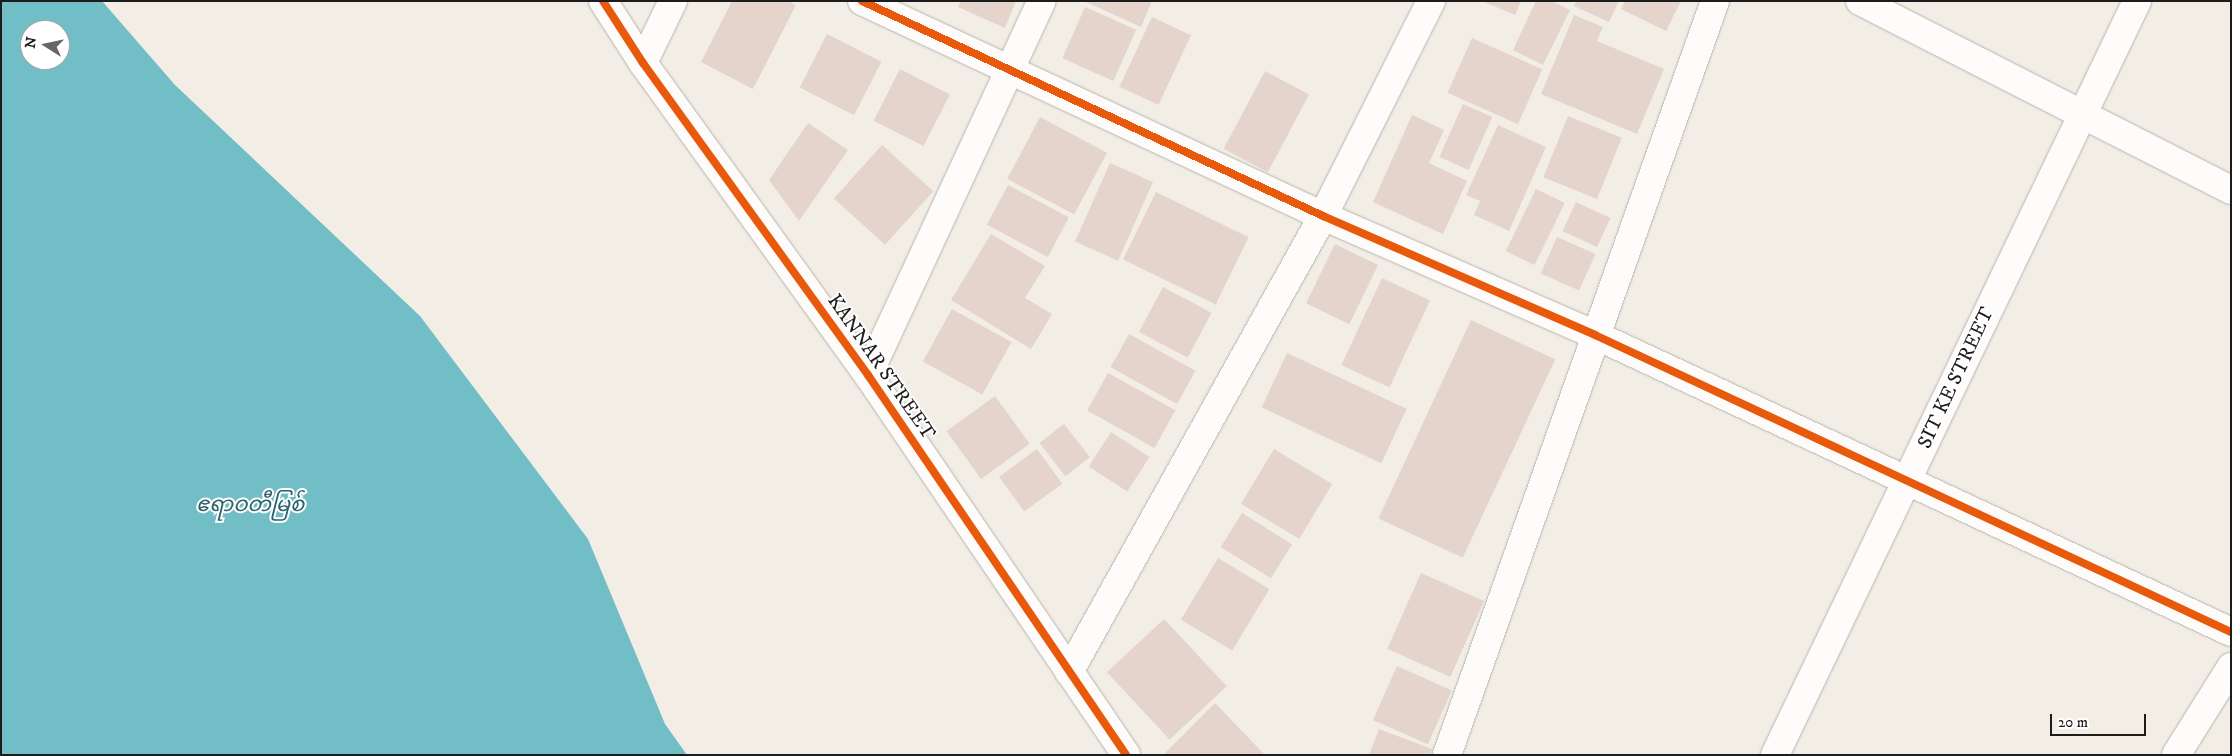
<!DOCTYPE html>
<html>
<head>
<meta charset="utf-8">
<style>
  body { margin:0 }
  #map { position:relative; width:2232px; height:756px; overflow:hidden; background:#f2eee6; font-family:"IM FELL DW Pica","Noto Sans Myanmar",serif }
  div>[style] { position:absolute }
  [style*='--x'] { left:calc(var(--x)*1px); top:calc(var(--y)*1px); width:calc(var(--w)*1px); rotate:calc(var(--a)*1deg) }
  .water>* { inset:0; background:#72bec7 }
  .building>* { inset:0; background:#e4d4cc; transform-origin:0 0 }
  .roads { filter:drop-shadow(0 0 1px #b7b4af) drop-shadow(0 0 1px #b7b4af) }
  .street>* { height:28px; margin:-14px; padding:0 14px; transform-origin:14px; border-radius:14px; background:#fdfcfb }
  .cycleway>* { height:8px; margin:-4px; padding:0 4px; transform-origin:4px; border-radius:4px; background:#e8590c }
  span { translate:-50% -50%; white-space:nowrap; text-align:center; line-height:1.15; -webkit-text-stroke:4px #fff; paint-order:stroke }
  .street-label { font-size:20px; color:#1c1c1c }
  .water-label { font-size:21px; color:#2c626b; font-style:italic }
  .frame { position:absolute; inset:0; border:2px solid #1c1c1c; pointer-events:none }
  .north { position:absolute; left:20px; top:20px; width:50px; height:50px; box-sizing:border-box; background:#fff; border:1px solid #a4a4a4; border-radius:50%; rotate:280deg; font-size:14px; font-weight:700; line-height:20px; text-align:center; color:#1c1c1c }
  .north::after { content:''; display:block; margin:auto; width:18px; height:22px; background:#676663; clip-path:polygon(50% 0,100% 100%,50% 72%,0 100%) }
  .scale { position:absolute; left:2050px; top:714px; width:96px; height:22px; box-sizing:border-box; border:2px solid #1c1c1c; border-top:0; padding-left:6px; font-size:15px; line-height:18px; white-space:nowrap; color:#1c1c1c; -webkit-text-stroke:4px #fff; paint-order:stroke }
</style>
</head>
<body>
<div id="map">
  <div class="water">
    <div style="clip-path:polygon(evenodd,1px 1px,102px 1px,175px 85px,420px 316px,588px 539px,665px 724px,687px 755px,1px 755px,1px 1px,30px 30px,60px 30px,60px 60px,30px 60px,30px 30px)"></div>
  </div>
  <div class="building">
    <div style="clip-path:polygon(732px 1px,788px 1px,796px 5px,753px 89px,701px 62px)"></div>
    <div style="clip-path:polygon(961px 1px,1016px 1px,1005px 28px,958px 7px)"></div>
    <div style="clip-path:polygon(1084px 1px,1152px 1px,1141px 27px)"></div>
    <div style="clip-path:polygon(1482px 1px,1521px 1px,1515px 15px)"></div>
    <div style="clip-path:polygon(1536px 1px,1552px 1px,1570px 10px,1543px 65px,1513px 50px)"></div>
    <div style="clip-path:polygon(1576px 1px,1619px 1px,1609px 22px,1574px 6px)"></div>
    <div style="clip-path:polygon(1625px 1px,1681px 1px,1666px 31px,1621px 9px)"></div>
    <div style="left:1085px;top:7px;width:56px;height:56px;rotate:24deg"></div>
    <div style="clip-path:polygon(1574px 15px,1603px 27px,1597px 41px,1664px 69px,1637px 134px,1541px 94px)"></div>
    <div style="left:1152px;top:17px;width:43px;height:77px;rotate:25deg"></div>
    <div style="left:827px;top:34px;width:61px;height:60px;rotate:27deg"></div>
    <div style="left:1472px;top:38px;width:77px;height:60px;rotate:24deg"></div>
    <div style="left:900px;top:69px;width:56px;height:58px;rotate:27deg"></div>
    <div style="left:1265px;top:71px;width:50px;height:88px;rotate:28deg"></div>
    <div style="left:1463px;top:104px;width:32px;height:58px;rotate:24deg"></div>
    <div style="clip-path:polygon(1412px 115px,1444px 130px,1429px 163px,1467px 181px,1443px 234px,1373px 202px)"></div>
    <div style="left:1568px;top:116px;width:58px;height:66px;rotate:22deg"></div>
    <div style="left:1040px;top:117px;width:76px;height:70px;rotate:28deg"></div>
    <div style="clip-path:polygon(808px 123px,848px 150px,799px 221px,769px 180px)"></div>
    <div style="clip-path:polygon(1498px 125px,1546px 147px,1509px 231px,1474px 215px,1480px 201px,1466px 195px)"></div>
    <div style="left:882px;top:145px;width:69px;height:72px;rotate:42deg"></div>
    <div style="left:1110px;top:163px;width:47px;height:86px;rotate:24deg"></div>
    <div style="left:1008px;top:185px;width:69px;height:45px;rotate:28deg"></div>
    <div style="left:1536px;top:189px;width:32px;height:69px;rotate:26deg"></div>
    <div style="left:1156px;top:192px;width:103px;height:75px;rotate:26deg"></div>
    <div style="left:1576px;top:202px;width:38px;height:32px;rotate:25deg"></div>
    <div style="clip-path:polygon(991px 234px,1045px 266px,1025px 298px,1052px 314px,1031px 349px,951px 300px)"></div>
    <div style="left:1557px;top:237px;width:42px;height:40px;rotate:24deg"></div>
    <div style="left:1335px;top:244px;width:48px;height:66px;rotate:26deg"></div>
    <div style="left:1382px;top:278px;width:53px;height:96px;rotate:25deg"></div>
    <div style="left:1163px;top:287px;width:55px;height:51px;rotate:28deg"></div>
    <div style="left:952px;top:309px;width:68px;height:60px;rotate:29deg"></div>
    <div style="left:1471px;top:320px;width:93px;height:219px;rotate:25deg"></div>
    <div style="left:1129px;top:334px;width:76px;height:38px;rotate:29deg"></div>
    <div style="left:1287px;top:353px;width:132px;height:60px;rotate:25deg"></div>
    <div style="left:1108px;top:373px;width:77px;height:43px;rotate:29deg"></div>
    <div style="left:995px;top:396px;width:59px;height:60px;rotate:54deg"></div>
    <div style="left:1064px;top:424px;width:42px;height:31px;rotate:52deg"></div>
    <div style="left:1111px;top:432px;width:46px;height:41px;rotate:33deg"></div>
    <div style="left:1037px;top:449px;width:43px;height:47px;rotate:54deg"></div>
    <div style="left:1274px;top:449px;width:68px;height:64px;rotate:31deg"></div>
    <div style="left:1242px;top:513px;width:59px;height:40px;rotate:32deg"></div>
    <div style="left:1218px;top:558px;width:60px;height:72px;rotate:31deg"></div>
    <div style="left:1421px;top:573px;width:69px;height:83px;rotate:24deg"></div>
    <div style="left:1164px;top:619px;width:92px;height:78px;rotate:47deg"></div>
    <div style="left:1397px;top:666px;width:60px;height:59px;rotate:24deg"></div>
    <div style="clip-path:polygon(1215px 703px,1265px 755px,1163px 755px)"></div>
    <div style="clip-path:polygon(1379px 729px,1432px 749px,1430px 755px,1369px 755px)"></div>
  </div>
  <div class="roads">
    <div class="street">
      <div style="--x:603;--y:1;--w:74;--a:57.2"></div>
      <div style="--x:643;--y:63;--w:385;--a:54.2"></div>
      <div style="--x:868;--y:375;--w:459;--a:55.8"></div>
      <div style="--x:862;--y:1;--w:509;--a:25"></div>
      <div style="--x:1323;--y:216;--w:297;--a:23.6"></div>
      <div style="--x:1595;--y:335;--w:702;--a:25.03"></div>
      <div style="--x:1860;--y:1;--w:416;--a:27"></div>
      <div style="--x:643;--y:63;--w:69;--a:-64.2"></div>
      <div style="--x:868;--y:375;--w:412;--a:-65.1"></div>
      <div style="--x:1069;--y:672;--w:522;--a:-60.88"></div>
      <div style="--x:1323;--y:216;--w:241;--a:-63.3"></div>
      <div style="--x:1447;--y:755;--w:800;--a:-70.43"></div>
      <div style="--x:1775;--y:755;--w:836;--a:-64.35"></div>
      <div style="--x:2176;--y:755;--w:104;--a:-58"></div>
    </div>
  </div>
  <div class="cycleway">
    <div style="--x:603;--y:1;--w:74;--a:57.2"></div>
    <div style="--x:643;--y:63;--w:385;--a:54.2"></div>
    <div style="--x:868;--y:375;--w:459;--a:55.8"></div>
    <div style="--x:862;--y:1;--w:509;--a:25"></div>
    <div style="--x:1323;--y:216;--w:297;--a:23.6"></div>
    <div style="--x:1595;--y:335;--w:702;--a:25.03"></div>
  </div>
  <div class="street-label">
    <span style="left:881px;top:367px;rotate:55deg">KANNAR STREET</span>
    <span style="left:1956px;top:378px;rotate:-65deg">SIT KE STREET</span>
  </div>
  <div class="water-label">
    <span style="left:250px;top:505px">ဧရာဝတီမြစ်</span>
  </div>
  <div class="frame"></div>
  <div class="north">N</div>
  <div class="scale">20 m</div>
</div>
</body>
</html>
